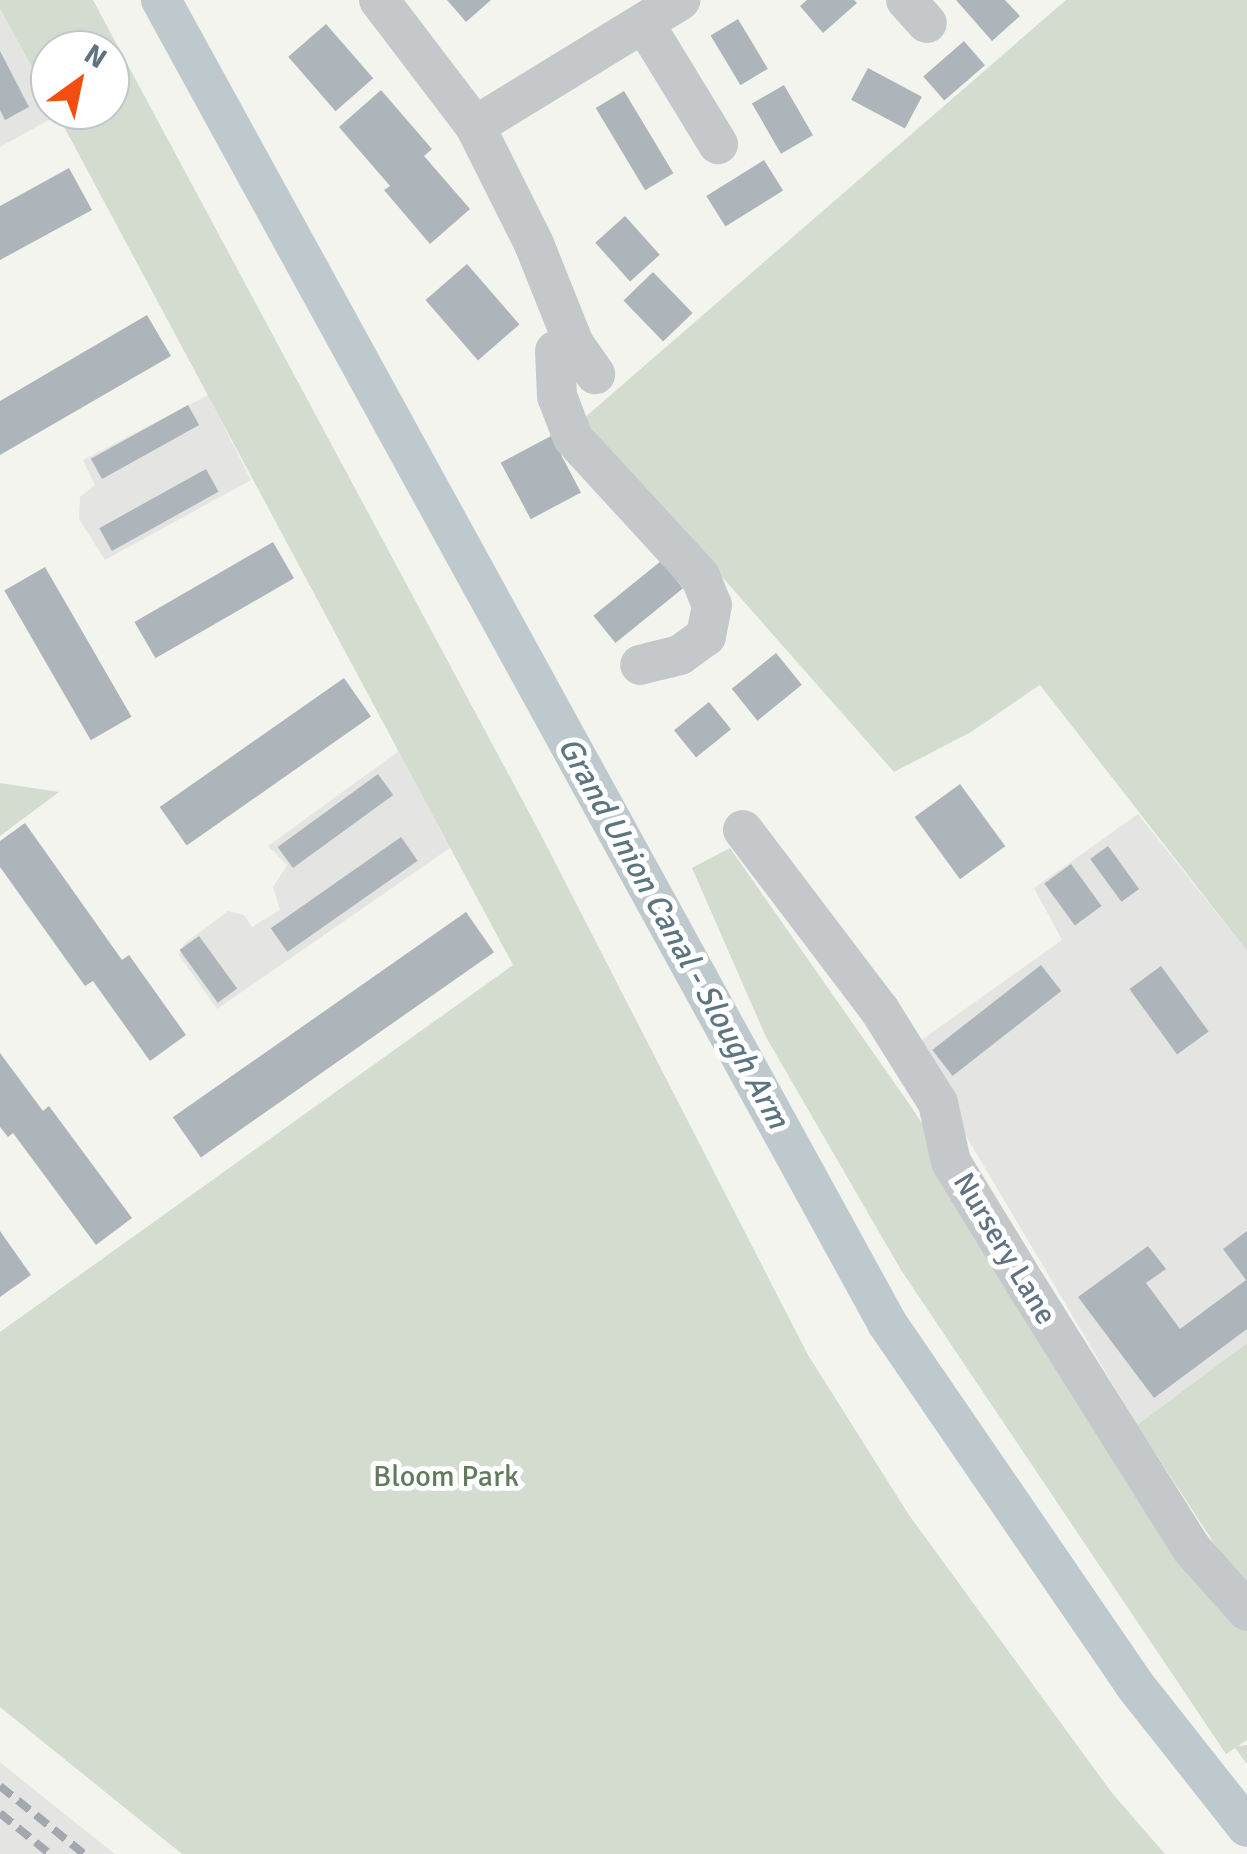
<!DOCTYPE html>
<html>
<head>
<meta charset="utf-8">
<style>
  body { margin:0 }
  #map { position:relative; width:1247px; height:1854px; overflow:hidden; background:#f4f4ef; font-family:Signika,sans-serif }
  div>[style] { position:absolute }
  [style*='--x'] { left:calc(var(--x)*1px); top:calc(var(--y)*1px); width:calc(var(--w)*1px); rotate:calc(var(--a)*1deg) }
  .built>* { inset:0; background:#e4e5e3 }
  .green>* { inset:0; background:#d4dcd0 }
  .canal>* { height:40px; margin:-20px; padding:0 20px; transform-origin:20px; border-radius:20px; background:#bec9ce }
  .building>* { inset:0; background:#adb5ba; transform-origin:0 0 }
  .minor>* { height:40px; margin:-20px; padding:0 20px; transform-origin:20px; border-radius:20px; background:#c5c8cb }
  .rail>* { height:8px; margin-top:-4px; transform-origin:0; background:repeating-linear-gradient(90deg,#a2a8ae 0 15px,transparent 0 23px) }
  span { translate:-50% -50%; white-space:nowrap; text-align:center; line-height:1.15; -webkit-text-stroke:10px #fff; paint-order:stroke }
  .street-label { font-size:30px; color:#607283 }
  .park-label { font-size:30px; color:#647a5f }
  .water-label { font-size:32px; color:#5b7581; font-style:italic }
  .north { position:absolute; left:30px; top:30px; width:100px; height:100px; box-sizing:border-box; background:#fff; border:2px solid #bfc7cd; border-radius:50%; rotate:33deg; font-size:28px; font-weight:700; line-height:40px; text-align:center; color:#607283 }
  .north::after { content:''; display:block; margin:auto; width:35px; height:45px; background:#f34e10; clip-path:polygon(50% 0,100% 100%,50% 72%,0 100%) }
</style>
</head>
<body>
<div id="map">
  <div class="built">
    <div style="clip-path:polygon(0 9px,50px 100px,50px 110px,58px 115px,0 147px)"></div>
    <div style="clip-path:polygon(208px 395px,251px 480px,105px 560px,79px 519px,80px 497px,95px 485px,83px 460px)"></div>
    <div style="clip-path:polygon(399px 751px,450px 848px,217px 1009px,179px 955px,184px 944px,228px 911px,244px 915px,252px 927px,280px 910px,273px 887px,287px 865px,268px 846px)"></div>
    <div style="clip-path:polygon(1138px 814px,1247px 951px,1247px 1343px,1137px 1425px,913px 1046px,1062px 940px,1034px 888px)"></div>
    <div style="clip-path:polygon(0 1762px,42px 1796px,115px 1854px,0 1854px)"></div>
  </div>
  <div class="green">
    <div style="clip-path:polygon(0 0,93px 0,540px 833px,808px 1355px,909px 1515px,1112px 1793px,1165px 1854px,182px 1854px,0 1707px,0 1332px,513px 965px,55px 110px,110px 110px,110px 50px,50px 50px,50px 100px,0 9px)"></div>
    <div style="clip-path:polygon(1066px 0,1247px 0,1247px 951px,1040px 685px,971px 732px,894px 772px,583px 419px)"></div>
    <div style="clip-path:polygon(0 783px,59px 792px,0 836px)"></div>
    <div style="clip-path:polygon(730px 848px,912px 1108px,1247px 1620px,1247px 1740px,1238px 1746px,1247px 1745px,1247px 1764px,1235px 1748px,1226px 1754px,901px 1270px,766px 1037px,692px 868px)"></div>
    <div style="clip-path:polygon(1247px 1343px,1247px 1594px,1137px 1425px)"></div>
  </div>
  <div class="canal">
    <div style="--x:161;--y:0;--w:1509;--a:61.24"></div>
    <div style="--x:887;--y:1323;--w:437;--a:55.6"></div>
    <div style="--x:1134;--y:1684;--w:182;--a:51.7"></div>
  </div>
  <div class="building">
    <div style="clip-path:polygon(447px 0,491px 0,466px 22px)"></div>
    <div style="clip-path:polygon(807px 0,854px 0,857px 3px,823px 33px,800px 6px)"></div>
    <div style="clip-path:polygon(956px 0,1005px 0,1020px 16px,992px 41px)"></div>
    <div style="left:738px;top:19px;width:58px;height:32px;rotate:59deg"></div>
    <div style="left:326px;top:24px;width:72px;height:50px;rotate:49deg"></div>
    <div style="left:964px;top:41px;width:32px;height:54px;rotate:49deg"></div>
    <div style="clip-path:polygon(0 51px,29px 107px,5px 120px,0 110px)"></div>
    <div style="left:868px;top:68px;width:61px;height:36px;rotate:28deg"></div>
    <div style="left:784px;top:85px;width:58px;height:37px;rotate:60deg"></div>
    <div style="clip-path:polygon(381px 90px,432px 149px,424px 156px,470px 209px,430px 244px,384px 190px,390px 186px,339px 127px)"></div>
    <div style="left:624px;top:91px;width:96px;height:33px;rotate:59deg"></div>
    <div style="left:764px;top:160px;width:36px;height:68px;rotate:58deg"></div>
    <div style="clip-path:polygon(69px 168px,92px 210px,0 260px,0 206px)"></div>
    <div style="left:625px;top:216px;width:52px;height:40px;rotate:48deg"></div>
    <div style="left:467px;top:264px;width:80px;height:55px;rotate:49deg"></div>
    <div style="left:653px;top:272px;width:57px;height:41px;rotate:46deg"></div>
    <div style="clip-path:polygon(147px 315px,171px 356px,0 455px,0 401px)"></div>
    <div style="left:188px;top:405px;width:23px;height:111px;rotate:61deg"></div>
    <div style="left:551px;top:436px;width:64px;height:57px;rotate:62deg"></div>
    <div style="left:206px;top:469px;width:26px;height:122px;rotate:61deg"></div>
    <div style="left:273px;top:542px;width:42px;height:160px;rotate:60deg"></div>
    <div style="left:661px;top:561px;width:35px;height:87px;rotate:51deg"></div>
    <div style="left:45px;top:567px;width:173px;height:47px;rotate:60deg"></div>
    <div style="left:776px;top:653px;width:41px;height:57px;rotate:51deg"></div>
    <div style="left:344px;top:678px;width:47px;height:225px;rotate:55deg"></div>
    <div style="left:709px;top:702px;width:35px;height:45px;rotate:51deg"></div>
    <div style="left:378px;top:774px;width:26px;height:124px;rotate:54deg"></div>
    <div style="left:960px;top:784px;width:77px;height:56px;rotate:54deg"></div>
    <div style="clip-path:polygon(25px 823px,122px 960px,129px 955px,186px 1035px,150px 1061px,93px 981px,85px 986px,0 867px,0 841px)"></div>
    <div style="left:401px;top:837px;width:29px;height:159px;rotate:55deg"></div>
    <div style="left:1108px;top:846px;width:53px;height:22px;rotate:54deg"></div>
    <div style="left:1071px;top:864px;width:52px;height:33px;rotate:54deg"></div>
    <div style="left:466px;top:912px;width:49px;height:358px;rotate:55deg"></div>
    <div style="left:199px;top:936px;width:65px;height:24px;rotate:54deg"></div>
    <div style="left:1041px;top:965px;width:33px;height:138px;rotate:52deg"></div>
    <div style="left:1161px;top:966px;width:81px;height:39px;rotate:54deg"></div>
    <div style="clip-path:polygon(0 1053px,43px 1111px,49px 1106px,132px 1218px,96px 1245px,13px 1133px,8px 1137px,0 1127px)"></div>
    <div style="clip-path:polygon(0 1231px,31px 1275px,0 1297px)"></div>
    <div style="clip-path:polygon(1247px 1231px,1247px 1329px,1154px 1398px,1078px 1297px,1148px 1246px,1166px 1269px,1146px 1283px,1180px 1329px,1246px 1280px,1223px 1249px)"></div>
  </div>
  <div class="minor">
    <div style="--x:379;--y:0;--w:158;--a:52.7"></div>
    <div style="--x:475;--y:126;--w:132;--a:63.4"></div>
    <div style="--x:534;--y:244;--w:108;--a:68.2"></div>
    <div style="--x:574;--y:344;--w:37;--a:55"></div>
    <div style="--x:906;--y:0;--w:31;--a:48"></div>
    <div style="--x:644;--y:23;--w:142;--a:58.6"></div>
    <div style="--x:475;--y:126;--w:241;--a:-31.5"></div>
    <div style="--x:555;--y:351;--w:45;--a:87.5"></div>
    <div style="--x:557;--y:396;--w:45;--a:69.1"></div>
    <div style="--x:573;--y:438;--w:188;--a:47.4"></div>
    <div style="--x:700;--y:576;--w:31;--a:68"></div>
    <div style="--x:712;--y:605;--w:32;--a:101"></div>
    <div style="--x:706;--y:636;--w:32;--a:144"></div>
    <div style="--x:680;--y:655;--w:41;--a:166"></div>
    <div style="--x:743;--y:830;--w:225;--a:52.8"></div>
    <div style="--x:879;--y:1009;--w:111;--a:57.9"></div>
    <div style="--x:938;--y:1103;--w:60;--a:77.6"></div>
    <div style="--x:951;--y:1162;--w:148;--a:58.6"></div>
    <div style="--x:1028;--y:1288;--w:307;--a:57.9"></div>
    <div style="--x:1191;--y:1548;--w:84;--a:48.4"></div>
  </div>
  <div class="rail">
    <div style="--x:0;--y:1786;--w:108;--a:39"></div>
    <div style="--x:0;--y:1813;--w:65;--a:39.4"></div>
  </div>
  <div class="street-label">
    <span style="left:1004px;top:1249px;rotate:59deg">Nursery Lane</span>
  </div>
  <div class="park-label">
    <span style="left:446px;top:1477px">Bloom Park</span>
  </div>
  <div class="water-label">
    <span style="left:673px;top:933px;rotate:61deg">Grand Union Canal - Slough Arm</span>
  </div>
  <div class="north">N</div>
</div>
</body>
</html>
